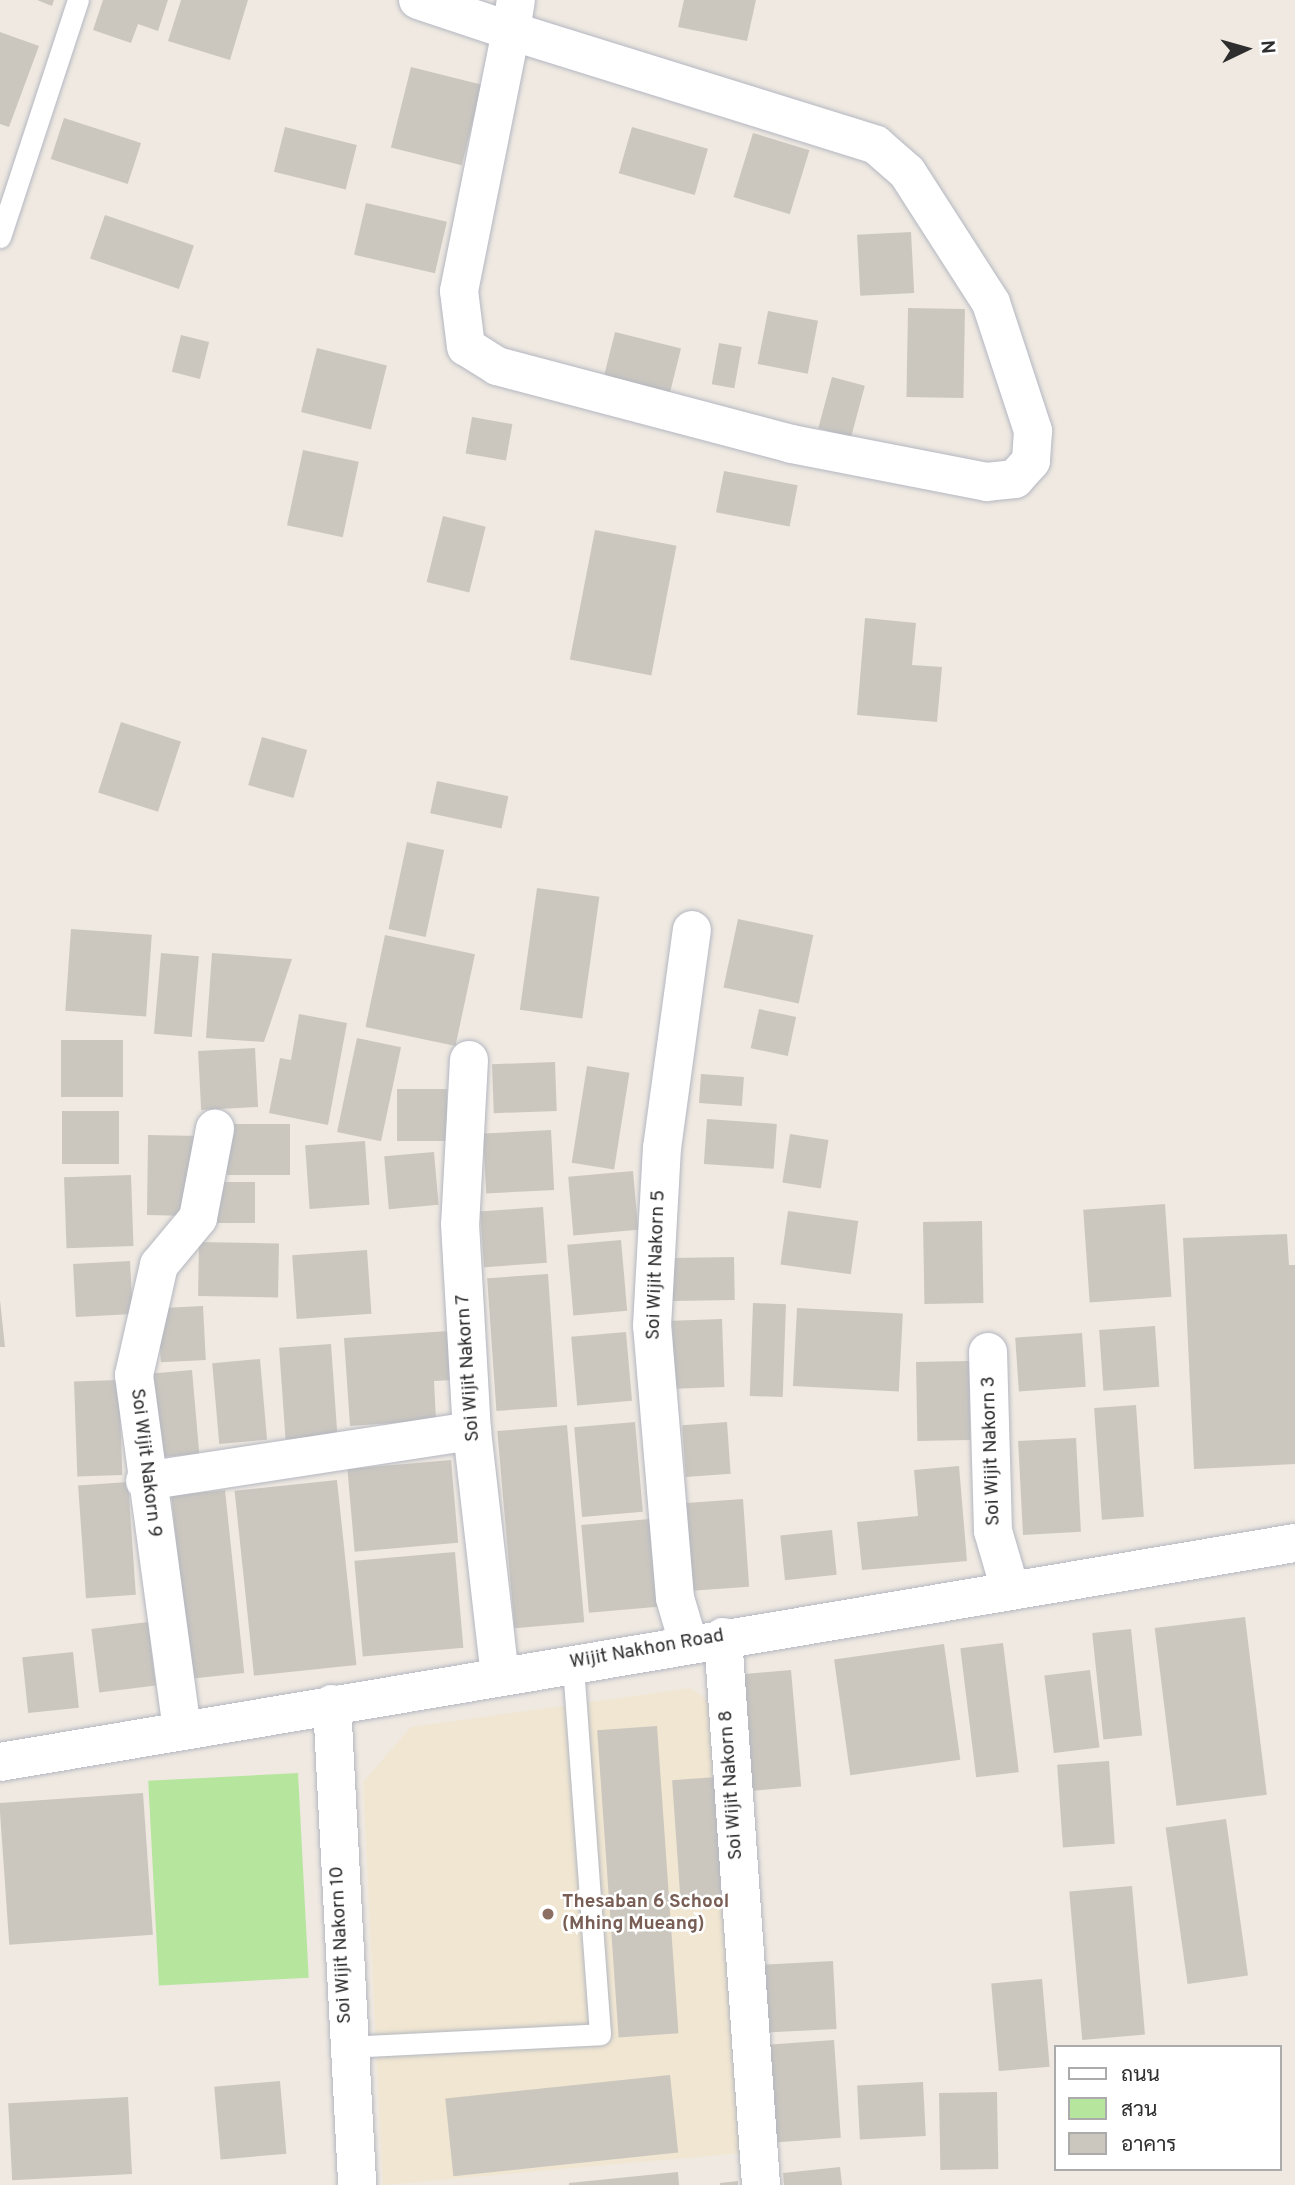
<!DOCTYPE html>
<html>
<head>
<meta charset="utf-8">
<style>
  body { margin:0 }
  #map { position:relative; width:1295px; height:2185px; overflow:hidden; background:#efe9e1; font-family:Overpass,Sarabun,sans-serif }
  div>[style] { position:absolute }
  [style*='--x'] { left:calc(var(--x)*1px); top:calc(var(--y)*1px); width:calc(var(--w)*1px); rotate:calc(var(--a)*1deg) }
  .education>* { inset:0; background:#f0e6d1 }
  .green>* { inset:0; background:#b6e59e; transform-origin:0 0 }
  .building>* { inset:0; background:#cbc7bf; transform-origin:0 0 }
  .roads { filter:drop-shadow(0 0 2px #b4b7c1) drop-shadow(0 0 2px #b4b7c1) }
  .lane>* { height:21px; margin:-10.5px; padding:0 10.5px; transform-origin:10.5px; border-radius:10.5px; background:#fff }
  .street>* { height:38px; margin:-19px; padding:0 19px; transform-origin:19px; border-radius:19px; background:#fff }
  .secondary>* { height:38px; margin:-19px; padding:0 19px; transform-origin:19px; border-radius:19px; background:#fff }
  .dots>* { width:19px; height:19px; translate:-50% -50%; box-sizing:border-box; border:4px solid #fff; border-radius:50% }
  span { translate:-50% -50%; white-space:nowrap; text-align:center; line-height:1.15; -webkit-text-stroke:5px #fff; paint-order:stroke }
  .street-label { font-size:19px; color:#2e2e2e }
  .education-label { font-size:19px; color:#785e54; font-weight:700 }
  .left { translate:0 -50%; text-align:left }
  .legend { position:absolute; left:1054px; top:2045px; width:228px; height:126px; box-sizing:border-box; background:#fff; border:2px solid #ababab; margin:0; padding:9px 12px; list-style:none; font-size:21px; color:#2e2e2e }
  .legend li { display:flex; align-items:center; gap:14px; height:35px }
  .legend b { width:35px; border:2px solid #ababab }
  .north { position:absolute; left:1211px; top:14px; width:70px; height:70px; -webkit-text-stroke:5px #fff; paint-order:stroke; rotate:85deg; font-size:19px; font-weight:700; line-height:28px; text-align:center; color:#2e2e2e }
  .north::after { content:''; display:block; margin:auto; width:24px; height:32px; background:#2e2e2e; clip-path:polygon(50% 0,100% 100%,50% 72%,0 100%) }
</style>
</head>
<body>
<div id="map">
  <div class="education">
    <div style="clip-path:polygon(691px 1688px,714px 1706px,742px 2153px,383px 2185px,363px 1782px,411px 1727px)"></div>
  </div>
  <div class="green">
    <div style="left:298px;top:1773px;width:205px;height:150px;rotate:87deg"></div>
  </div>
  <div class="building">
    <div style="clip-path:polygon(37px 0,54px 0,52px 6px)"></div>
    <div style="clip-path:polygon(103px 0,168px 0,158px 31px,138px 24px,131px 43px,93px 30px)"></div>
    <div style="clip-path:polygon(181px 0,248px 0,230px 60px,168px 41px)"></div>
    <div style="clip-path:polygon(684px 0,756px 0,747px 41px,678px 27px)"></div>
    <div style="clip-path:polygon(0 32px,39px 46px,9px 127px,0 124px)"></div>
    <div style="left:411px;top:67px;width:73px;height:83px;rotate:14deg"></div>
    <div style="left:64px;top:118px;width:81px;height:43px;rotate:18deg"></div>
    <div style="left:285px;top:127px;width:74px;height:46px;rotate:14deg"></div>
    <div style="left:632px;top:127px;width:79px;height:48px;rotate:16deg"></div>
    <div style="left:753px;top:133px;width:59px;height:67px;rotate:17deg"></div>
    <div style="left:366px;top:203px;width:83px;height:53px;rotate:13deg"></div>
    <div style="left:105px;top:215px;width:94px;height:46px;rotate:19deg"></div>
    <div style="left:911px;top:232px;width:61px;height:54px;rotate:87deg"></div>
    <div style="left:908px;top:308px;width:57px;height:89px;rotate:1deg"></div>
    <div style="left:768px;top:311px;width:51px;height:54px;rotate:11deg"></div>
    <div style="left:615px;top:332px;width:68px;height:55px;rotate:14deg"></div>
    <div style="left:181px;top:335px;width:29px;height:38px;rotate:14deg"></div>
    <div style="left:719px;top:343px;width:23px;height:42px;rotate:10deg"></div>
    <div style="left:317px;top:348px;width:72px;height:66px;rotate:14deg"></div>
    <div style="left:832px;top:377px;width:34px;height:53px;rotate:15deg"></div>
    <div style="left:472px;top:417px;width:41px;height:37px;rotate:10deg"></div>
    <div style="left:303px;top:450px;width:57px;height:77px;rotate:12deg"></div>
    <div style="left:724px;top:471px;width:75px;height:42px;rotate:11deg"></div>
    <div style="left:443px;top:516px;width:44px;height:68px;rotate:14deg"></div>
    <div style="left:595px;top:530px;width:83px;height:132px;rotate:11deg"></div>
    <div style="clip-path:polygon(865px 618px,916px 623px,912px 665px,942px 667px,937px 722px,857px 715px)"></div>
    <div style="left:121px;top:722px;width:63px;height:74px;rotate:18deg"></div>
    <div style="left:262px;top:737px;width:47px;height:50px;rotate:16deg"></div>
    <div style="left:437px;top:781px;width:73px;height:33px;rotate:12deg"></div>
    <div style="left:407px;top:842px;width:38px;height:89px;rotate:12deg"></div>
    <div style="left:537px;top:888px;width:63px;height:123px;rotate:8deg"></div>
    <div style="left:738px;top:919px;width:77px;height:70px;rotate:12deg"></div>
    <div style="left:71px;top:929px;width:81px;height:82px;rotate:4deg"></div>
    <div style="left:385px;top:935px;width:92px;height:94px;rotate:12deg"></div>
    <div style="left:161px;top:953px;width:38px;height:81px;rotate:5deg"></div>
    <div style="clip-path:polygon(212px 953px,292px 959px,264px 1042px,206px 1038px)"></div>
    <div style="left:759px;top:1009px;width:38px;height:40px;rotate:12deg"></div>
    <div style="clip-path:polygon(299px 1014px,347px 1023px,328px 1125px,269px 1113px,280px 1058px,291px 1060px)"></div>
    <div style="left:357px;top:1038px;width:45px;height:96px;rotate:12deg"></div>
    <div style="left:61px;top:1040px;width:62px;height:57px"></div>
    <div style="left:255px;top:1048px;width:59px;height:57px;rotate:87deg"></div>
    <div style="left:555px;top:1062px;width:49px;height:63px;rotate:88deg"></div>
    <div style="left:587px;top:1066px;width:43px;height:98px;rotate:9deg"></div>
    <div style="left:701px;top:1074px;width:43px;height:29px;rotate:4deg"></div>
    <div style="left:397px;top:1089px;width:50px;height:52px"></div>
    <div style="left:119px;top:1111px;width:53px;height:57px;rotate:90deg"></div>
    <div style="left:707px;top:1119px;width:70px;height:45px;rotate:4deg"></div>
    <div style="left:290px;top:1124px;width:51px;height:63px;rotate:90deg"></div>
    <div style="left:551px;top:1130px;width:60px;height:68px;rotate:87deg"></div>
    <div style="left:790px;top:1134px;width:39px;height:49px;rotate:9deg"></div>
    <div style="clip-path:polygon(148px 1135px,202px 1136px,190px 1216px,147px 1215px)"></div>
    <div style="left:365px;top:1141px;width:64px;height:60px;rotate:86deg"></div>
    <div style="left:434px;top:1152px;width:53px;height:50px;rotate:85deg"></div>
    <div style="left:633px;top:1171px;width:59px;height:65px;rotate:85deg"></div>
    <div style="left:131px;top:1175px;width:71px;height:67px;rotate:88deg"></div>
    <div style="left:209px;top:1182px;width:46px;height:41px"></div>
    <div style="left:1165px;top:1204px;width:93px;height:82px;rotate:86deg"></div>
    <div style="left:543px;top:1207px;width:56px;height:63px;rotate:86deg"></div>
    <div style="left:788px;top:1211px;width:71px;height:54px;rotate:8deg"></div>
    <div style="left:982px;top:1221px;width:82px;height:59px;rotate:89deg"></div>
    <div style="clip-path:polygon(1287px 1234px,1289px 1265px,1295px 1265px,1295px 1464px,1194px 1469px,1183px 1238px)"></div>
    <div style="left:621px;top:1240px;width:71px;height:54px;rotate:85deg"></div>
    <div style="left:199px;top:1242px;width:80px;height:54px;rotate:1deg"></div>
    <div style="left:367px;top:1250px;width:64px;height:75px;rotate:86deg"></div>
    <div style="left:734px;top:1257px;width:43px;height:62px;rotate:89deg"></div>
    <div style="left:130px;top:1261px;width:53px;height:57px;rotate:87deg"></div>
    <div style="left:548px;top:1274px;width:133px;height:61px;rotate:86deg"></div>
    <div style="clip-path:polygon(0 1300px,5px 1347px,0 1347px)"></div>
    <div style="left:753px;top:1303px;width:33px;height:93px;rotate:2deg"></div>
    <div style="left:203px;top:1306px;width:54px;height:45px;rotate:87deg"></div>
    <div style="left:797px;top:1308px;width:106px;height:78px;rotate:3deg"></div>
    <div style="left:722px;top:1319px;width:68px;height:50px;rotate:88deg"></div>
    <div style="left:1155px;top:1326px;width:61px;height:56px;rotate:86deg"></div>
    <div style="clip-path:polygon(449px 1331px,453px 1380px,434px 1381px,436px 1420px,350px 1426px,344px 1338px)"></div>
    <div style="left:626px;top:1332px;width:69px;height:55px;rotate:85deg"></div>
    <div style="left:1082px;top:1333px;width:54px;height:67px;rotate:86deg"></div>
    <div style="left:331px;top:1344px;width:92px;height:52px;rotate:86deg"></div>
    <div style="left:260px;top:1359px;width:81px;height:48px;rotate:85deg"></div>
    <div style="left:969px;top:1361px;width:79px;height:53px;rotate:89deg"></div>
    <div style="left:192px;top:1370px;width:84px;height:43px;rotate:85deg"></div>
    <div style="left:119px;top:1380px;width:95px;height:45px;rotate:88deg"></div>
    <div style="left:1136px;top:1405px;width:112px;height:42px;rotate:86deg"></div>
    <div style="left:635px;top:1422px;width:90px;height:61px;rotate:85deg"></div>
    <div style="left:727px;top:1422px;width:52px;height:45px;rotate:86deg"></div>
    <div style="left:567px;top:1425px;width:198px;height:70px;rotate:85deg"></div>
    <div style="left:1076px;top:1438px;width:94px;height:58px;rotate:87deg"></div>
    <div style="left:451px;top:1460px;width:83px;height:104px;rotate:85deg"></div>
    <div style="clip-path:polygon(959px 1466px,967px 1561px,862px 1570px,857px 1522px,918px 1516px,914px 1470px)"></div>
    <div style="left:337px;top:1480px;width:186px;height:103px;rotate:84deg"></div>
    <div style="left:128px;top:1482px;width:113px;height:50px;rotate:86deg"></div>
    <div style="left:225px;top:1490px;width:184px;height:54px;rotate:84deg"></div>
    <div style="left:743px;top:1499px;width:88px;height:61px;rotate:86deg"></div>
    <div style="left:650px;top:1519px;width:88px;height:69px;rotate:85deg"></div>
    <div style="left:832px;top:1530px;width:45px;height:52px;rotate:84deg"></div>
    <div style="left:455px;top:1552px;width:96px;height:101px;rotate:85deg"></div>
    <div style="left:1245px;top:1617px;width:179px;height:91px;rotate:83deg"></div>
    <div style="left:148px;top:1622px;width:64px;height:57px;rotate:83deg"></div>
    <div style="left:1131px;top:1629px;width:107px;height:39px;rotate:84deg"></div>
    <div style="left:1003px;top:1643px;width:130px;height:43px;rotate:83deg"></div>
    <div style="left:944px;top:1644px;width:117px;height:111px;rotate:82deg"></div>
    <div style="left:73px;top:1652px;width:56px;height:51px;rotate:84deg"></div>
    <div style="left:791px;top:1670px;width:117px;height:54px;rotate:85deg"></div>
    <div style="left:1090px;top:1670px;width:78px;height:46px;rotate:83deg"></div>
    <div style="left:657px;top:1726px;width:308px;height:60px;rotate:86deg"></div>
    <div style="left:1109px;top:1761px;width:83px;height:52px;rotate:86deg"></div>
    <div style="left:717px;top:1777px;width:118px;height:45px;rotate:86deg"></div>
    <div style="left:143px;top:1793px;width:142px;height:144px;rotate:86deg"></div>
    <div style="left:1226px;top:1819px;width:158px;height:61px;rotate:82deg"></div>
    <div style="left:1132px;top:1886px;width:149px;height:63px;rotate:85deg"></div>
    <div style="left:833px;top:1961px;width:68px;height:71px;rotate:87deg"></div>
    <div style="left:1042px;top:1979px;width:88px;height:51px;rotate:85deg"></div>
    <div style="left:834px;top:2040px;width:98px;height:67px;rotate:86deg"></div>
    <div style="left:670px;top:2075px;width:78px;height:226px;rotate:84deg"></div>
    <div style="left:280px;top:2081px;width:73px;height:66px;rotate:85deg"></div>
    <div style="left:923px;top:2082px;width:54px;height:66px;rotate:87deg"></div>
    <div style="left:997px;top:2092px;width:77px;height:58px;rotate:89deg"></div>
    <div style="left:128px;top:2097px;width:77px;height:120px;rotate:87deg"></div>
    <div style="clip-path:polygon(840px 2167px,842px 2185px,784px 2185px,783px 2173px)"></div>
    <div style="clip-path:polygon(678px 2172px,679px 2185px,569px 2185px,569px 2183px)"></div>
    <div style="clip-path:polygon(738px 2181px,738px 2185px,720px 2185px,720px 2183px)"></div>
  </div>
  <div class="roads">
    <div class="lane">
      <div style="--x:0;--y:237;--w:250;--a:-71.8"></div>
      <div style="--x:347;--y:2047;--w:253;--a:-2.9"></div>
      <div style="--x:600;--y:2034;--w:373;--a:-94.2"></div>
    </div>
    <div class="street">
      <div style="--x:418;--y:0;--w:98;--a:18.4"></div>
      <div style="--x:511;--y:31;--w:31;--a:-81"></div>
      <div style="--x:511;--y:31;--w:382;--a:17.3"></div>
      <div style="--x:876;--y:145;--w:41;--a:41.1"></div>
      <div style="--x:907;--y:172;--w:156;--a:57.3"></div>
      <div style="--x:991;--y:303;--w:135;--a:71.8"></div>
      <div style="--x:1033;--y:431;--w:30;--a:94"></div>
      <div style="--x:1031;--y:461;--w:24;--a:132"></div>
      <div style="--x:1015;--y:479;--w:28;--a:174"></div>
      <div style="--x:987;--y:482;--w:199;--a:-169"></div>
      <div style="--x:792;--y:444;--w:305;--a:-165.2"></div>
      <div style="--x:497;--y:366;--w:36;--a:-148"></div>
      <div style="--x:466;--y:347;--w:56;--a:-97.1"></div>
      <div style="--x:459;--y:291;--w:265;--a:-78.7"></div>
      <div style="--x:469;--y:1060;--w:164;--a:93.1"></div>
      <div style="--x:460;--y:1224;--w:207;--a:86.7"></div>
      <div style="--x:472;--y:1431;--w:246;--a:83.5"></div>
      <div style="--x:988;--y:1352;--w:179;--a:88.4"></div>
      <div style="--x:993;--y:1531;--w:60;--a:73.7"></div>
      <div style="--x:145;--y:1481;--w:331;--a:-8.7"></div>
      <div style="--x:723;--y:1637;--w:549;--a:86.03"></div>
      <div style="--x:688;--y:1642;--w:46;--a:-106.5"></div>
      <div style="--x:675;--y:1598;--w:273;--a:-94.8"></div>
      <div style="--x:652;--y:1326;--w:178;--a:-86.8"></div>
      <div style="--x:662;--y:1148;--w:220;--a:-82.2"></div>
      <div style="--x:332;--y:1704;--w:482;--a:87"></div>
      <div style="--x:182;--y:1730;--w:358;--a:-97.7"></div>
      <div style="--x:134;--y:1375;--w:113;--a:-77.2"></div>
      <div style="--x:159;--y:1265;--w:61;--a:-50.3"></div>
      <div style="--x:198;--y:1218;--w:91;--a:-79.2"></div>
    </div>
    <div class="secondary">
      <div style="--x:0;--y:1762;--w:1313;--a:-9.6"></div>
    </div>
  </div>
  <div class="dots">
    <div style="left:548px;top:1914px;background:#8d6e63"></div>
  </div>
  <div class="street-label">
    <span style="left:657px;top:1265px;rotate:-88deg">Soi Wijit Nakorn 5</span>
    <span style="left:469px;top:1368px;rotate:-94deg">Soi Wijit Nakorn 7</span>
    <span style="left:992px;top:1451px;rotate:-92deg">Soi Wijit Nakorn 3</span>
    <span style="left:145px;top:1463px;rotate:83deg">Soi Wijit Nakorn 9</span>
    <span style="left:647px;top:1650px;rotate:-10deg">Wijit Nakhon Road</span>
    <span style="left:732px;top:1785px;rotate:-94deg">Soi Wijit Nakorn 8</span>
    <span style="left:342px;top:1945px;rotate:-93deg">Soi Wijit Nakorn 10</span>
  </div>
  <div class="education-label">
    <span class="left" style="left:562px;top:1914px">Thesaban 6 School<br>(Mhing Mueang)</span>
  </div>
  <ul class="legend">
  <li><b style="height:9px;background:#fff"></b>ถนน</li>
  <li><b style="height:19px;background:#b6e59e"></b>สวน</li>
  <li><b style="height:19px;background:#cbc7bf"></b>อาคาร</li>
  </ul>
  <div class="north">N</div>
</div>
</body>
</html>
